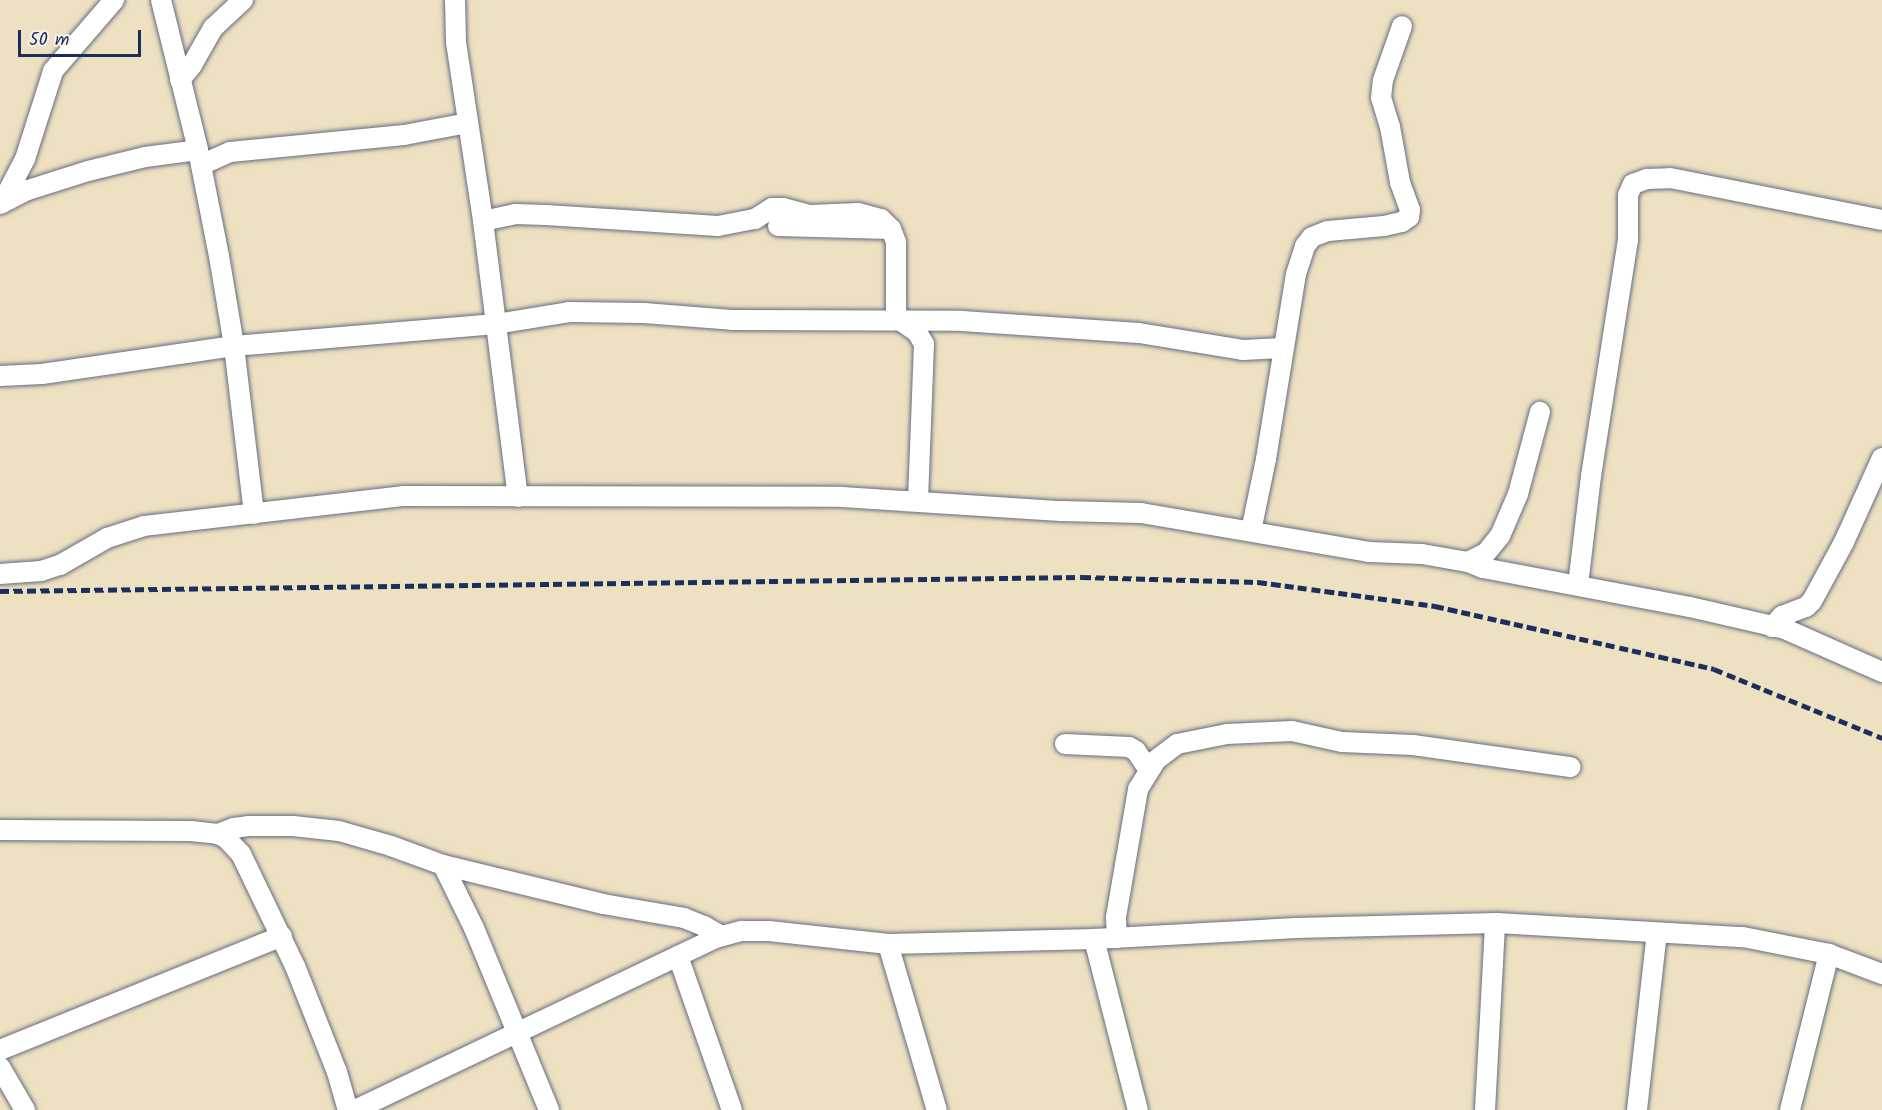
<!DOCTYPE html>
<html>
<head>
<meta charset="utf-8">
<style>
  body { margin:0 }
  #map { position:relative; width:1882px; height:1110px; overflow:hidden; background:#eee1c1; font-family:Kalam,sans-serif }
  div>[style] { position:absolute }
  [style*='--x'] { left:calc(var(--x)*1px); top:calc(var(--y)*1px); width:calc(var(--w)*1px); rotate:calc(var(--a)*1deg) }
  .roads { filter:drop-shadow(0 0 2px #656d81) drop-shadow(0 0 2px #656d81) }
  .minor>* { height:20px; margin:-10px; padding:0 10px; transform-origin:10px; border-radius:10px; background:#fff }
  .rail>* { height:4.5px; margin-top:-2.25px; transform-origin:0; background:repeating-linear-gradient(90deg,#1b2f5e 0 9px,transparent 0 13.5px) }
  span { translate:-50% -50%; white-space:nowrap; text-align:center; line-height:1.15; -webkit-text-stroke:5px #f7f3e8; paint-order:stroke }
  .scale { position:absolute; left:18px; top:30px; width:123px; height:27px; box-sizing:border-box; border:3px solid #1b2f5e; border-top:0; padding-left:8px; font-size:18px; line-height:21px; white-space:nowrap; color:#1b2f5e; -webkit-text-stroke:4px #f7f3e8; paint-order:stroke }
</style>
</head>
<body>
<div id="map">
  <div class="roads">
    <div class="minor">
      <div style="--x:161;--y:0;--w:154;--a:76.1"></div>
      <div style="--x:198;--y:150;--w:108;--a:78.8"></div>
      <div style="--x:219;--y:256;--w:91;--a:80.5"></div>
      <div style="--x:234;--y:346;--w:169;--a:83.2"></div>
      <div style="--x:455;--y:0;--w:42;--a:88.6"></div>
      <div style="--x:456;--y:42;--w:181;--a:81.4"></div>
      <div style="--x:483;--y:221;--w:278;--a:82.8"></div>
      <div style="--x:180;--y:80;--w:19;--a:-51"></div>
      <div style="--x:192;--y:65;--w:43;--a:-60.4"></div>
      <div style="--x:213;--y:28;--w:41;--a:-43"></div>
      <div style="--x:201;--y:165;--w:32;--a:-24"></div>
      <div style="--x:230;--y:152;--w:175;--a:-5.6"></div>
      <div style="--x:404;--y:135;--w:65;--a:-10.6"></div>
      <div style="--x:2;--y:203;--w:50;--a:-62.4"></div>
      <div style="--x:25;--y:159;--w:92;--a:-72.3"></div>
      <div style="--x:53;--y:71;--w:94;--a:-49.3"></div>
      <div style="--x:0;--y:204;--w:31;--a:-27"></div>
      <div style="--x:28;--y:190;--w:63;--a:-17.6"></div>
      <div style="--x:88;--y:171;--w:59;--a:-13.8"></div>
      <div style="--x:145;--y:157;--w:53;--a:-7.5"></div>
      <div style="--x:483;--y:221;--w:33;--a:-12"></div>
      <div style="--x:515;--y:214;--w:31;--a:2"></div>
      <div style="--x:546;--y:215;--w:172;--a:3.7"></div>
      <div style="--x:718;--y:226;--w:38;--a:-11"></div>
      <div style="--x:755;--y:219;--w:20;--a:-33"></div>
      <div style="--x:772;--y:208;--w:11;--a:0"></div>
      <div style="--x:783;--y:208;--w:28;--a:15"></div>
      <div style="--x:810;--y:215;--w:48;--a:-2.4"></div>
      <div style="--x:858;--y:213;--w:24;--a:15"></div>
      <div style="--x:881;--y:219;--w:14;--a:45"></div>
      <div style="--x:891;--y:229;--w:14;--a:69"></div>
      <div style="--x:896;--y:242;--w:70;--a:90"></div>
      <div style="--x:896;--y:312;--w:10;--a:61"></div>
      <div style="--x:901;--y:321;--w:19;--a:35"></div>
      <div style="--x:917;--y:332;--w:14;--a:60"></div>
      <div style="--x:924;--y:344;--w:157;--a:92.2"></div>
      <div style="--x:778;--y:226;--w:113;--a:1.5"></div>
      <div style="--x:0;--y:376;--w:42;--a:-2.7"></div>
      <div style="--x:42;--y:374;--w:194;--a:-8.3"></div>
      <div style="--x:234;--y:346;--w:263;--a:-4.8"></div>
      <div style="--x:496;--y:324;--w:74;--a:-9.3"></div>
      <div style="--x:569;--y:312;--w:75;--a:0.8"></div>
      <div style="--x:644;--y:313;--w:88;--a:4.5"></div>
      <div style="--x:732;--y:320;--w:230;--a:0.2"></div>
      <div style="--x:962;--y:321;--w:177;--a:3.9"></div>
      <div style="--x:1139;--y:333;--w:105;--a:9.3"></div>
      <div style="--x:1243;--y:350;--w:39;--a:-3"></div>
      <div style="--x:1251;--y:531;--w:74;--a:-78.2"></div>
      <div style="--x:1266;--y:459;--w:187;--a:-80.8"></div>
      <div style="--x:1296;--y:274;--w:29;--a:-72"></div>
      <div style="--x:1305;--y:246;--w:11;--a:-52"></div>
      <div style="--x:1312;--y:237;--w:17;--a:-21"></div>
      <div style="--x:1328;--y:231;--w:56;--a:-5.1"></div>
      <div style="--x:1384;--y:226;--w:18;--a:-13"></div>
      <div style="--x:1402;--y:222;--w:9;--a:-36"></div>
      <div style="--x:1409;--y:217;--w:7;--a:-82"></div>
      <div style="--x:1410;--y:210;--w:30;--a:-110"></div>
      <div style="--x:1400;--y:182;--w:56;--a:-100.3"></div>
      <div style="--x:1390;--y:127;--w:30;--a:-107"></div>
      <div style="--x:1381;--y:98;--w:18;--a:-84"></div>
      <div style="--x:1383;--y:80;--w:57;--a:-70.6"></div>
      <div style="--x:1468;--y:562;--w:20;--a:-27"></div>
      <div style="--x:1486;--y:553;--w:22;--a:-51"></div>
      <div style="--x:1500;--y:536;--w:46;--a:-66.8"></div>
      <div style="--x:1518;--y:494;--w:85;--a:-75"></div>
      <div style="--x:0;--y:574;--w:41;--a:-4.2"></div>
      <div style="--x:41;--y:571;--w:20;--a:-18"></div>
      <div style="--x:60;--y:565;--w:54;--a:-29.9"></div>
      <div style="--x:107;--y:538;--w:39;--a:-18"></div>
      <div style="--x:144;--y:526;--w:261;--a:-6.6"></div>
      <div style="--x:403;--y:496;--w:439;--a:0.1"></div>
      <div style="--x:842;--y:497;--w:219;--a:3.7"></div>
      <div style="--x:1061;--y:511;--w:80;--a:1.4"></div>
      <div style="--x:1141;--y:513;--w:231;--a:9.7"></div>
      <div style="--x:1369;--y:552;--w:53;--a:2.2"></div>
      <div style="--x:1422;--y:554;--w:47;--a:9.9"></div>
      <div style="--x:1468;--y:562;--w:16;--a:22"></div>
      <div style="--x:1483;--y:568;--w:211;--a:10.7"></div>
      <div style="--x:1690;--y:607;--w:98;--a:13"></div>
      <div style="--x:1785;--y:629;--w:106;--a:23.9"></div>
      <div style="--x:1578;--y:585;--w:110;--a:-83.2"></div>
      <div style="--x:1591;--y:476;--w:240;--a:-81.1"></div>
      <div style="--x:1628;--y:239;--w:44;--a:-90"></div>
      <div style="--x:1628;--y:195;--w:12;--a:-66"></div>
      <div style="--x:1633;--y:184;--w:15;--a:-20"></div>
      <div style="--x:1647;--y:179;--w:23;--a:-2"></div>
      <div style="--x:1670;--y:178;--w:216;--a:11.2"></div>
      <div style="--x:1772;--y:627;--w:15;--a:-48"></div>
      <div style="--x:1782;--y:616;--w:26;--a:-21"></div>
      <div style="--x:1806;--y:607;--w:8;--a:-45"></div>
      <div style="--x:1812;--y:601;--w:67;--a:-61.5"></div>
      <div style="--x:1844;--y:542;--w:92;--a:-65.7"></div>
      <div style="--x:1065;--y:744;--w:64;--a:2.7"></div>
      <div style="--x:1129;--y:747;--w:8;--a:30"></div>
      <div style="--x:1136;--y:751;--w:23;--a:56"></div>
      <div style="--x:0;--y:830;--w:191;--a:0.3"></div>
      <div style="--x:191;--y:831;--w:27;--a:6"></div>
      <div style="--x:218;--y:834;--w:9;--a:27"></div>
      <div style="--x:226;--y:838;--w:22;--a:47"></div>
      <div style="--x:241;--y:854;--w:124;--a:64.3"></div>
      <div style="--x:295;--y:966;--w:114;--a:68.4"></div>
      <div style="--x:337;--y:1072;--w:40;--a:74"></div>
      <div style="--x:218;--y:834;--w:17;--a:-21"></div>
      <div style="--x:234;--y:828;--w:14;--a:-8"></div>
      <div style="--x:248;--y:826;--w:45;--a:0"></div>
      <div style="--x:293;--y:826;--w:46;--a:6.2"></div>
      <div style="--x:339;--y:831;--w:54;--a:16.1"></div>
      <div style="--x:391;--y:846;--w:55;--a:20.1"></div>
      <div style="--x:443;--y:865;--w:165;--a:13.7"></div>
      <div style="--x:603;--y:904;--w:82;--a:9.8"></div>
      <div style="--x:684;--y:918;--w:22;--a:22"></div>
      <div style="--x:704;--y:926;--w:20;--a:30"></div>
      <div style="--x:443;--y:865;--w:70;--a:63.8"></div>
      <div style="--x:474;--y:928;--w:197;--a:67.6"></div>
      <div style="--x:1117;--y:938;--w:21;--a:-93"></div>
      <div style="--x:1116;--y:917;--w:130;--a:-80.2"></div>
      <div style="--x:1138;--y:789;--w:34;--a:-58"></div>
      <div style="--x:1156;--y:760;--w:26;--a:-37"></div>
      <div style="--x:1177;--y:744;--w:51;--a:-11.3"></div>
      <div style="--x:1227;--y:734;--w:65;--a:-2.6"></div>
      <div style="--x:1292;--y:731;--w:51;--a:12.4"></div>
      <div style="--x:1342;--y:742;--w:71;--a:2.4"></div>
      <div style="--x:1413;--y:745;--w:159;--a:8"></div>
      <div style="--x:1094;--y:939;--w:177;--a:75.6"></div>
      <div style="--x:888;--y:944;--w:173;--a:73.6"></div>
      <div style="--x:678;--y:956;--w:163;--a:70.7"></div>
      <div style="--x:0;--y:1050;--w:304;--a:-22"></div>
      <div style="--x:0;--y:1067;--w:50;--a:59.8"></div>
      <div style="--x:355;--y:1110;--w:399;--a:-25.5"></div>
      <div style="--x:715;--y:938;--w:28;--a:-15"></div>
      <div style="--x:742;--y:931;--w:27;--a:0"></div>
      <div style="--x:769;--y:931;--w:120;--a:6.2"></div>
      <div style="--x:888;--y:944;--w:206;--a:-1.4"></div>
      <div style="--x:1094;--y:939;--w:202;--a:-3.1"></div>
      <div style="--x:1296;--y:928;--w:201;--a:-1.4"></div>
      <div style="--x:1497;--y:923;--w:246;--a:3.3"></div>
      <div style="--x:1743;--y:937;--w:88;--a:11.2"></div>
      <div style="--x:1829;--y:954;--w:57;--a:20.7"></div>
      <div style="--x:1485;--y:1110;--w:187;--a:-86.9"></div>
      <div style="--x:1637;--y:1110;--w:178;--a:-83.6"></div>
      <div style="--x:1790;--y:1110;--w:161;--a:-76"></div>
    </div>
  </div>
  <div class="rail">
    <div style="--x:0;--y:591;--w:1082;--a:-0.74"></div>
    <div style="--x:1082;--y:577;--w:176;--a:1.6"></div>
    <div style="--x:1258;--y:582;--w:179;--a:7.7"></div>
    <div style="--x:1435;--y:606;--w:286;--a:12.7"></div>
    <div style="--x:1714;--y:669;--w:182;--a:22.3"></div>
  </div>
  <div class="scale">50 m</div>
</div>
</body>
</html>
